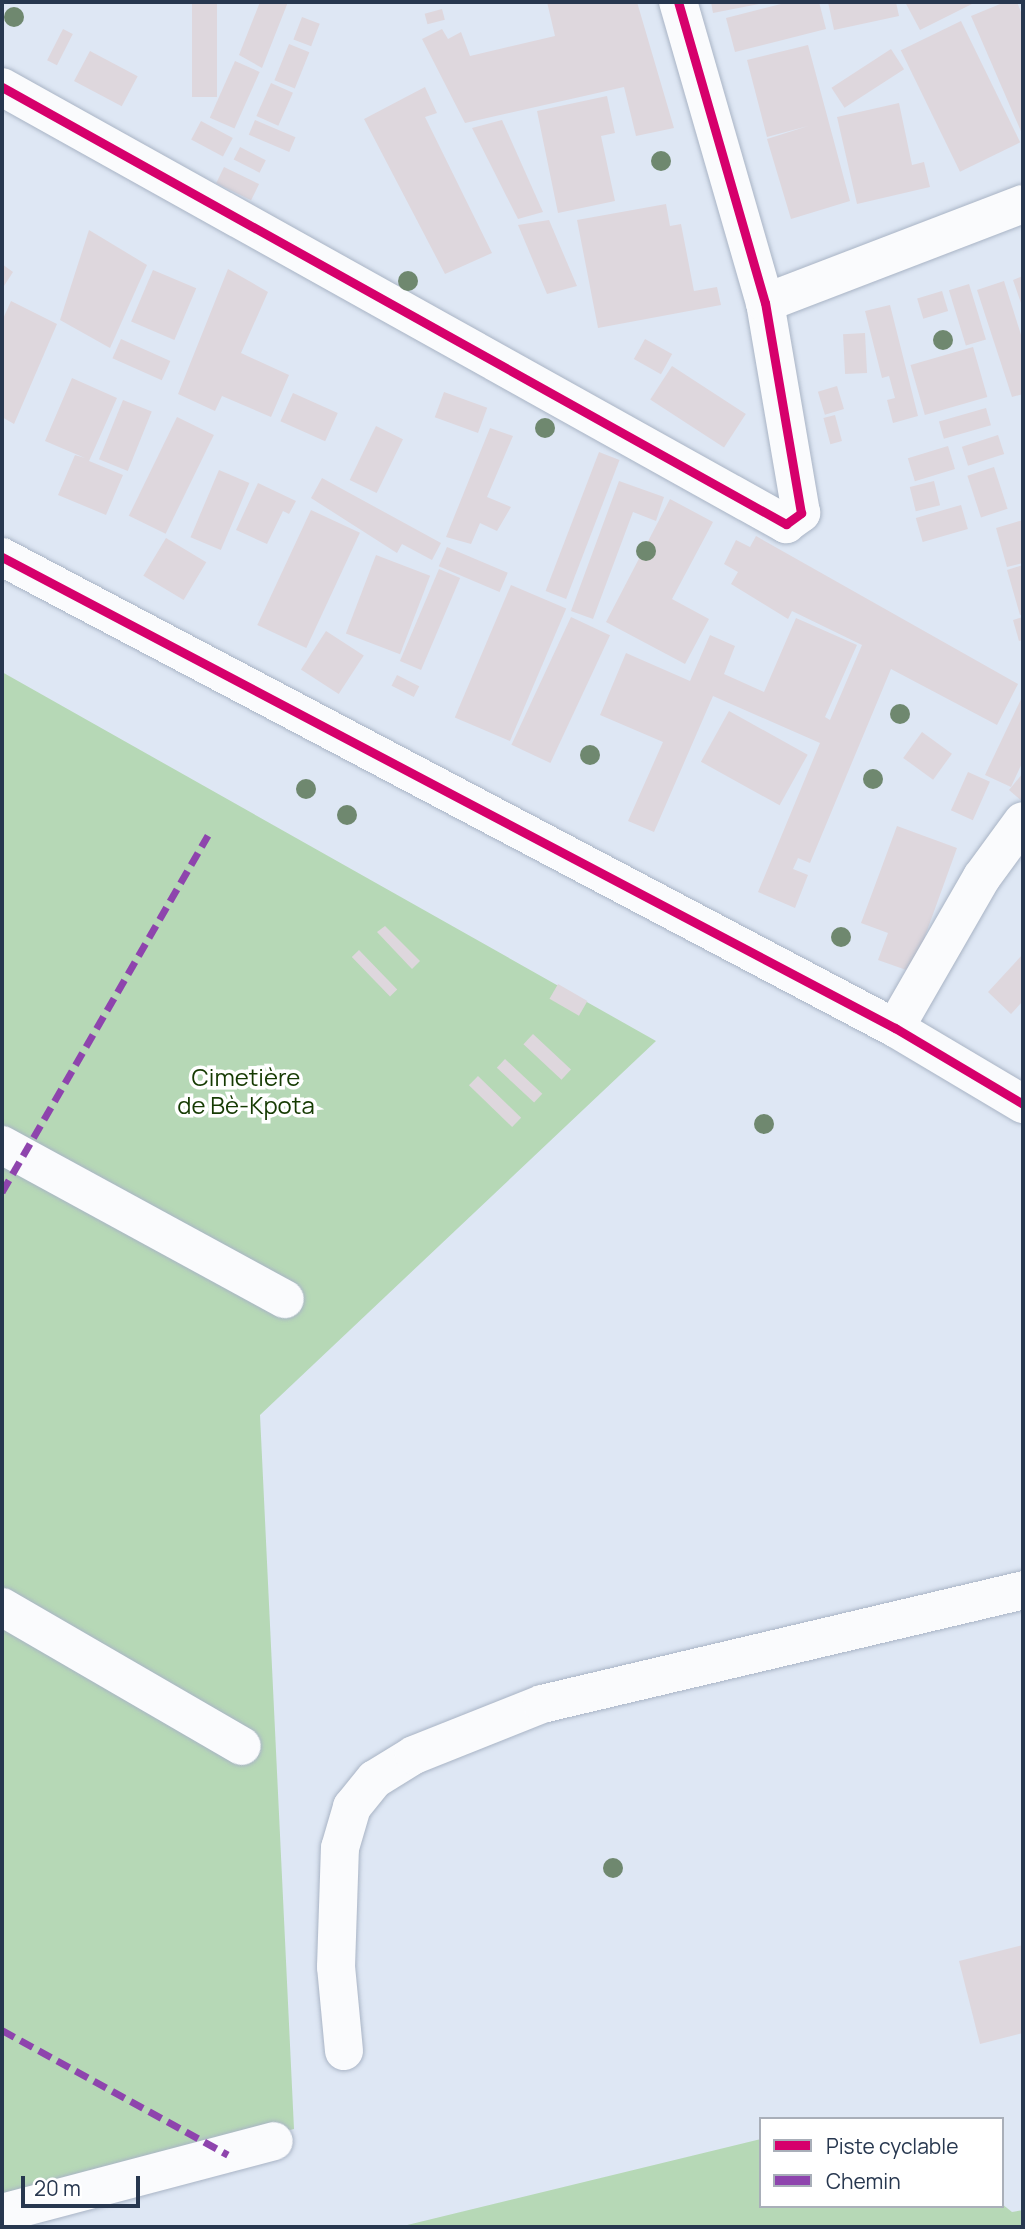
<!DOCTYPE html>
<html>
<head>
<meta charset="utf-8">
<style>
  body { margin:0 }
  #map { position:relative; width:1025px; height:2229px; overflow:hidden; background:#dee7f4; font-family:Manrope,sans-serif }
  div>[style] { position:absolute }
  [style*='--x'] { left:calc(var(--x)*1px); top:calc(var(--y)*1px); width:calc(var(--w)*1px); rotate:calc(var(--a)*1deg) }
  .green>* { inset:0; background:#b6d8b6 }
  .building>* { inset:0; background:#ded7dd; transform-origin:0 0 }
  .roads { filter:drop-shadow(0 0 2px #a9b4c5) drop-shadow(0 0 2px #a9b4c5) }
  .minor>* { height:38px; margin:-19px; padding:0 19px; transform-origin:19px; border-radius:19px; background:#fafbfd }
  .quiet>* { height:7px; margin-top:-3.5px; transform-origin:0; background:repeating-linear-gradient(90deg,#8e44ad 0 14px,transparent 0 21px) }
  .cycleway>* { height:9px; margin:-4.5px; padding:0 4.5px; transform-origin:4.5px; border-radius:4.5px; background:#d6006c }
  .trees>* { width:20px; height:20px; margin:-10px; border-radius:50%; background:#6f886f }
  span { translate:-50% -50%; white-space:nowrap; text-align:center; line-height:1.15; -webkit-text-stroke:7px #fff; paint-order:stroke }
  .park-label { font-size:24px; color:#153a02 }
  .frame { position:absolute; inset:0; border:4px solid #27374f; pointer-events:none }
  .legend { position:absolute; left:759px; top:2117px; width:245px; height:91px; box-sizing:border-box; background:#fff; border:2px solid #a9afb9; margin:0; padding:9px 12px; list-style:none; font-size:21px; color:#27374f }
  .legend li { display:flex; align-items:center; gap:14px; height:35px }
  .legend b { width:35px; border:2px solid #a9afb9 }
  .scale { position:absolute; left:21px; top:2176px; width:119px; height:32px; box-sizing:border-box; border:4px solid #27374f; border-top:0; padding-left:9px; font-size:21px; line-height:24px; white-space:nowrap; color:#27374f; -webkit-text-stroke:5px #fff; paint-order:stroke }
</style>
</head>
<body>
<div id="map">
  <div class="green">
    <div style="clip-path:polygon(2px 672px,656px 1041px,260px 1415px,294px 2129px,2px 2200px)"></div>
    <div style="clip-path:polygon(761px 2139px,761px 2206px,1002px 2204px,1012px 2212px,1023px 2210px,1023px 2227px,399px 2227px)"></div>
  </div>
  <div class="building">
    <div style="left:192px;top:2px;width:25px;height:95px"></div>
    <div style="clip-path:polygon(260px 2px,288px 2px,262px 68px,239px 55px)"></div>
    <div style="clip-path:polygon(547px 2px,637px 2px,674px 128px,636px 136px,624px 87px,465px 123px,422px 39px,442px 29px,448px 39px,461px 32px,470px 56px,555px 36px)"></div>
    <div style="clip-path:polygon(711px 2px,759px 2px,759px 4px,713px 13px)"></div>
    <div style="clip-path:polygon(789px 2px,819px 2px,826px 29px,735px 52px,726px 18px)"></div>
    <div style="clip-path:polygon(828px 2px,896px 2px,899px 16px,834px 30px)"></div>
    <div style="clip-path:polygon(905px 2px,976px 2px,920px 30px)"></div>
    <div style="clip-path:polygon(1005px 2px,1017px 2px,1023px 17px,1023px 136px,971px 16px)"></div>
    <div style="left:442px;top:9px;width:11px;height:18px;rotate:75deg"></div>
    <div style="left:302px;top:17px;width:19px;height:24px;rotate:21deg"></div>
    <div style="left:961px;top:21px;width:135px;height:67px;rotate:64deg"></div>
    <div style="left:63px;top:29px;width:11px;height:35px;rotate:27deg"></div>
    <div style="left:289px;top:44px;width:22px;height:39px;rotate:22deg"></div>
    <div style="clip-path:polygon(808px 45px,850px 201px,791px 219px,767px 139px,808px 126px,767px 137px,747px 60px)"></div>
    <div style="left:891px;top:49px;width:24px;height:71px;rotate:57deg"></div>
    <div style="left:90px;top:51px;width:54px;height:34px;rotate:28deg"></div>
    <div style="left:235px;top:61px;width:27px;height:62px;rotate:24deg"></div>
    <div style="left:271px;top:83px;width:24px;height:36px;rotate:24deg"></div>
    <div style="clip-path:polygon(425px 87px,437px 113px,425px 117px,492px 253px,445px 274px,364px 119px)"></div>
    <div style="clip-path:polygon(607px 96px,615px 133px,601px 136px,615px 201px,558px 213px,537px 111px)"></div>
    <div style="clip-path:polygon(899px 103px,912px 165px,924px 162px,930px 187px,857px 204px,837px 117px)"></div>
    <div style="left:255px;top:120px;width:44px;height:16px;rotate:23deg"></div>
    <div style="clip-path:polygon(502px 120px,543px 212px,518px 219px,472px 128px)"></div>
    <div style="left:201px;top:121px;width:36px;height:21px;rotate:28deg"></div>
    <div style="left:240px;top:147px;width:29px;height:14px;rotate:27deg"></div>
    <div style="left:224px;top:167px;width:39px;height:18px;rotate:26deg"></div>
    <div style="clip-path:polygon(666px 204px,670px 226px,681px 224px,694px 291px,717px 287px,721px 305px,598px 328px,577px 220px)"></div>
    <div style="clip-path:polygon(549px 220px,577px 286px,547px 294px,518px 225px)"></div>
    <div style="clip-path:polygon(89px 230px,147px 265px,110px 348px,60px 320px)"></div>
    <div style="clip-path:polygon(2px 264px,13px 272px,2px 289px)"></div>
    <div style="clip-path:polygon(228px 269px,268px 292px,241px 353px,289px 375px,271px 417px,222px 396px,215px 411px,178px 394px)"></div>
    <div style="left:153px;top:270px;width:47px;height:56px;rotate:23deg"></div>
    <div style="clip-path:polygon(1023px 276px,1023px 309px,1013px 280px)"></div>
    <div style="clip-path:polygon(1004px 281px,1023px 341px,1023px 394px,1012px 397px,977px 290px)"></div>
    <div style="left:969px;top:284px;width:58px;height:21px;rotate:73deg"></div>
    <div style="left:942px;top:291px;width:21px;height:26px;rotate:73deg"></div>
    <div style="clip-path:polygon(11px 301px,57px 324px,14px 424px,2px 417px,2px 321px)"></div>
    <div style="clip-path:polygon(890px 305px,918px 416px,893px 423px,887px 400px,895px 398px,889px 376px,882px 378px,865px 311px)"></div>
    <div style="left:865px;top:333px;width:40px;height:22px;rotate:87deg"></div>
    <div style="left:121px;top:339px;width:54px;height:21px;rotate:24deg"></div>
    <div style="left:645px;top:339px;width:31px;height:23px;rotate:29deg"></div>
    <div style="left:973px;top:347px;width:52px;height:65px;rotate:74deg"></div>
    <div style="left:672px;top:366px;width:88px;height:40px;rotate:33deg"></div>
    <div style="clip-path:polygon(72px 378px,117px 398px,89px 461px,123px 475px,106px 515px,58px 495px,75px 455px,85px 458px,45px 441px)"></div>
    <div style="left:837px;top:386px;width:24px;height:20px;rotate:73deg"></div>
    <div style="left:444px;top:392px;width:46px;height:27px;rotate:20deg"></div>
    <div style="left:293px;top:393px;width:49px;height:31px;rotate:24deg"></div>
    <div style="left:123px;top:400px;width:31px;height:64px;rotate:22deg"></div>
    <div style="left:986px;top:408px;width:18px;height:49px;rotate:74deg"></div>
    <div style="left:835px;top:415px;width:27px;height:12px;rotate:75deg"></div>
    <div style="left:177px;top:417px;width:41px;height:110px;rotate:26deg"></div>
    <div style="left:376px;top:426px;width:30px;height:60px;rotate:26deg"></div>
    <div style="clip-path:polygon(490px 428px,513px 436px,487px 497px,511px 507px,497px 531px,480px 523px,471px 544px,446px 537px)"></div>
    <div style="left:998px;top:435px;width:20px;height:38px;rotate:72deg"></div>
    <div style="left:948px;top:446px;width:24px;height:42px;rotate:73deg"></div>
    <div style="left:599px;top:452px;width:22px;height:149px;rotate:21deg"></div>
    <div style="left:994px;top:467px;width:44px;height:28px;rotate:72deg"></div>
    <div style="left:219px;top:470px;width:33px;height:73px;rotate:23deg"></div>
    <div style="clip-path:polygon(322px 478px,441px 543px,432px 560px,402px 544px,397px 553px,311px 498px)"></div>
    <div style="clip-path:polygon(619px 481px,664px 497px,656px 521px,633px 512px,593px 619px,571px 611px)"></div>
    <div style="left:934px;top:481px;width:25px;height:25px;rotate:76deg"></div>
    <div style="clip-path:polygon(258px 483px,296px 501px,289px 514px,283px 511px,267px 544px,236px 530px)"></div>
    <div style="clip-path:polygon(670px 499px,713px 522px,672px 599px,709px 619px,685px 664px,606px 622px)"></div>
    <div style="left:961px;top:505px;width:25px;height:47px;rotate:74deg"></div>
    <div style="left:311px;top:510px;width:54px;height:127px;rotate:25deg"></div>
    <div style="clip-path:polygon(1023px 520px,1023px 563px,1007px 567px,996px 528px)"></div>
    <div style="clip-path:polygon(756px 536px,1018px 684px,997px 725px,891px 669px,810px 863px,798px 858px,793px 869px,808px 875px,795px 908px,758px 892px,820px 743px,713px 696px,654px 832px,628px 821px,663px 742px,600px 715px,626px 653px,690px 681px,710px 635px,735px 646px,724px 674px,764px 692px,796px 618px,857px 645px,825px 717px,830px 720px,862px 645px,792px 611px,788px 619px,731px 584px,738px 572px,724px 564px,736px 540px,750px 547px)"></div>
    <div style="left:166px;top:538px;width:47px;height:44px;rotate:31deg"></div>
    <div style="left:447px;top:547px;width:66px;height:21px;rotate:23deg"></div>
    <div style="left:376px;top:555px;width:58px;height:84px;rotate:21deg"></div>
    <div style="clip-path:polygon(1023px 565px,1023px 614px,1020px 615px,1007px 570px)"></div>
    <div style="left:439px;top:569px;width:23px;height:100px;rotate:23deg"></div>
    <div style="left:511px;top:585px;width:60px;height:144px;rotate:23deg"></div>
    <div style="left:571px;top:617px;width:43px;height:141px;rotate:25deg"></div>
    <div style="clip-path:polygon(1023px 617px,1023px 640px,1019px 641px,1013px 620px)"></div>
    <div style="left:326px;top:631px;width:45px;height:46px;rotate:33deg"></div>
    <div style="left:397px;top:675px;width:25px;height:12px;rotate:27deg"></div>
    <div style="clip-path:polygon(1023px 695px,1023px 761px,1011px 787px,985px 775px)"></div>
    <div style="left:729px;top:711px;width:90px;height:58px;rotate:29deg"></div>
    <div style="left:922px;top:732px;width:37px;height:32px;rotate:36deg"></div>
    <div style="left:968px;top:772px;width:24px;height:42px;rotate:24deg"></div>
    <div style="clip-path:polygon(1023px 773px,1023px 802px,1009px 790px)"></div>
    <div style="clip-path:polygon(897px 826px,957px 848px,912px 972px,878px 960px,888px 933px,861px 923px)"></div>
    <div style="clip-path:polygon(385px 926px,420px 961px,412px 969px,377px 932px)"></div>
    <div style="left:359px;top:950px;width:55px;height:10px;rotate:46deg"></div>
    <div style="clip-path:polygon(1023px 954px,1023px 1001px,1011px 1014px,988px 992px)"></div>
    <div style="left:558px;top:984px;width:34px;height:17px;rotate:30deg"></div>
    <div style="left:533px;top:1034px;width:52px;height:14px;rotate:43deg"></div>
    <div style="left:505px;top:1059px;width:51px;height:12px;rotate:43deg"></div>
    <div style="left:478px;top:1076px;width:60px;height:13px;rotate:44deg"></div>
    <div style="clip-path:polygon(1023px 1945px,1023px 2033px,980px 2044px,959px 1961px)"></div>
  </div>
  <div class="roads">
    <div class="minor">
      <div style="--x:2;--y:87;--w:898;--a:29.14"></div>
      <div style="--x:786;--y:524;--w:19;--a:-36"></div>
      <div style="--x:801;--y:513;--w:213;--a:-99.7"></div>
      <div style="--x:765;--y:303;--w:313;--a:-106.1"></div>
      <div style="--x:765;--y:303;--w:276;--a:-21"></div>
      <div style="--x:2;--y:557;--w:1010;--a:27.81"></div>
      <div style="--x:895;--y:1028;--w:149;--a:30.7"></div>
      <div style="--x:895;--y:1028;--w:174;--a:-60.1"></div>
      <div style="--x:982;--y:877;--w:69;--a:-53.8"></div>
      <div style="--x:2;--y:1145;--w:322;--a:28.6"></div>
      <div style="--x:2;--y:1607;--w:277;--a:30.1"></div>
      <div style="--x:344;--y:2051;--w:84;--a:-95.4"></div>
      <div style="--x:336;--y:1967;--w:119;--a:-88.1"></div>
      <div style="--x:340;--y:1848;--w:43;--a:-73.7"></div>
      <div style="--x:352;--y:1807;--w:36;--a:-51"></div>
      <div style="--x:375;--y:1779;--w:46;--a:-31.6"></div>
      <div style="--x:414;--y:1755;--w:138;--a:-21.7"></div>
      <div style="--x:542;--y:1704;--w:494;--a:-13.3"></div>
      <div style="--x:2;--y:2213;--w:281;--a:-14.8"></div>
    </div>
  </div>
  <div class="quiet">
    <div style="--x:2;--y:1192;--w:412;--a:-60"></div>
    <div style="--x:2;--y:2030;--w:258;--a:28.9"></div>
  </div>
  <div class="cycleway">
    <div style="--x:2;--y:87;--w:898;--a:29.14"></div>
    <div style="--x:786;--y:524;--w:19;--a:-36"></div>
    <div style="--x:801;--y:513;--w:213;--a:-99.7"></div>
    <div style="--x:765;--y:303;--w:313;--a:-106.1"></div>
    <div style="--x:2;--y:557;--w:1010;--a:27.81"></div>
    <div style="--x:895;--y:1028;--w:149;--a:30.7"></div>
  </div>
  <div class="trees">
    <div style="left:14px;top:17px"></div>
    <div style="left:661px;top:161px"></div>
    <div style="left:408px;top:281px"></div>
    <div style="left:943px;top:340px"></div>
    <div style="left:545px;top:428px"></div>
    <div style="left:646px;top:551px"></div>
    <div style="left:900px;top:714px"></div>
    <div style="left:590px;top:755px"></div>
    <div style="left:873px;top:779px"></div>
    <div style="left:306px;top:789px"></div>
    <div style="left:347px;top:815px"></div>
    <div style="left:841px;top:937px"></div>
    <div style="left:764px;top:1124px"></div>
    <div style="left:613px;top:1868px"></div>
  </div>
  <div class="park-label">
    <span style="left:246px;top:1091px">Cimetière<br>de Bè-Kpota</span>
  </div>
  <div class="frame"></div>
  <ul class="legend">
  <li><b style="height:9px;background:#d6006c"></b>Piste cyclable</li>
  <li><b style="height:9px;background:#8e44ad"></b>Chemin</li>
  </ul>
  <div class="scale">20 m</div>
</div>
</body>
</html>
